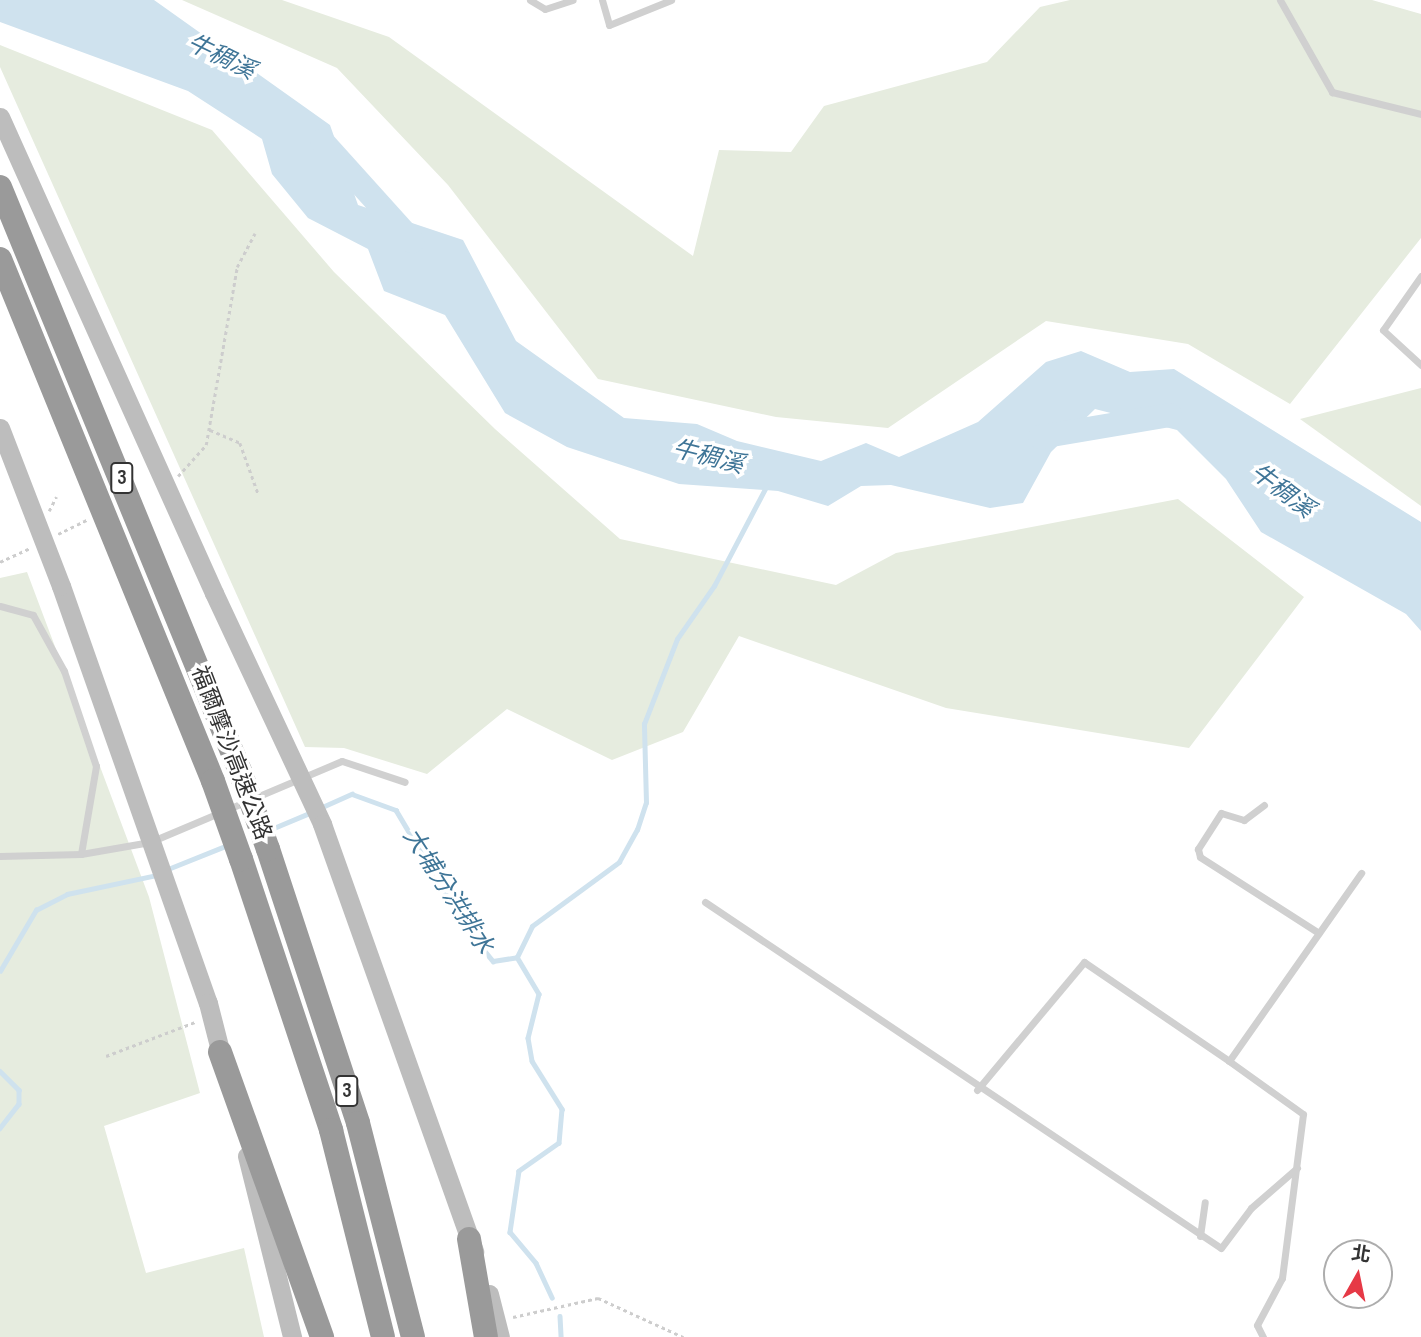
<!DOCTYPE html>
<html>
<head>
<meta charset="utf-8">
<style>
  body { margin:0 }
  #map { position:relative; width:1421px; height:1337px; overflow:hidden; background:#fff; font-family:"Sofia Sans Condensed","Noto Sans TC",sans-serif }
  div>[style] { position:absolute }
  [style*='--x'] { left:calc(var(--x)*1px); top:calc(var(--y)*1px); width:calc(var(--w)*1px); rotate:calc(var(--a)*1deg) }
  .green>* { inset:0; background:#e6ecdf }
  .water>* { inset:0; background:#cfe2ee }
  .stream>* { height:4.5px; margin:-2.25px; padding:0 2.25px; transform-origin:2.25px; border-radius:2.25px; background:#cfe2ee }
  .river>* { height:24px; margin:-12px; padding:0 12px; transform-origin:12px; border-radius:12px; background:#cfe2ee }
  .path>* { height:2.5px; margin-top:-1.25px; transform-origin:0; background:repeating-linear-gradient(90deg,#cdcdcd 0 3.5px,transparent 0 7px) }
  .lane>* { height:7px; margin:-3.5px; padding:0 3.5px; transform-origin:3.5px; border-radius:3.5px; background:#d0d0d0 }
  .secondary>* { height:19px; margin:-9.5px; padding:0 9.5px; transform-origin:9.5px; border-radius:9.5px; background:#bdbdbd }
  .highway>* { height:24px; margin:-12px; padding:0 12px; transform-origin:12px; border-radius:12px; background:#9a9a9a }
  .secondary-bridge>* { height:19px; margin:-9.5px; padding:0 9.5px; transform-origin:9.5px; border-radius:9.5px; background:#bdbdbd }
  .highway-bridge>* { height:24px; margin:-12px; padding:0 12px; transform-origin:12px; border-radius:12px; background:#9a9a9a }
  span { translate:-50% -50%; white-space:nowrap; text-align:center; line-height:1.15; -webkit-text-stroke:7px #fff; paint-order:stroke }
  .shield-label span { padding:2px 5px; background:#fff; border:2px solid; border-radius:5px; -webkit-text-stroke-width:0 }
  .shield-label { font-size:21px; color:#333; font-weight:700 }
  .street-label { font-size:23px; color:#333 }
  .water-label { font-size:24px; color:#3f7597; font-style:italic }
  .north { position:absolute; left:1323px; top:1239px; width:70px; height:70px; box-sizing:border-box; background:#fff; border:2px solid #adadad; border-radius:50%; rotate:9deg; font-size:19px; font-weight:700; line-height:28px; text-align:center; color:#333 }
  .north::after { content:''; display:block; margin:auto; width:24px; height:32px; background:#e63946; clip-path:polygon(50% 0,100% 100%,50% 72%,0 100%) }
</style>
</head>
<body>
<div id="map">
  <div class="green">
    <div style="clip-path:polygon(182px 0,282px 0,389px 37px,693px 256px,719px 150px,791px 152px,824px 106px,987px 62px,1040px 7px,1070px 0,1372px 0,1421px 14px,1421px 238px,1290px 404px,1188px 344px,1046px 321px,888px 428px,776px 417px,598px 379px,448px 185px,337px 68px)"></div>
    <div style="clip-path:polygon(0 45px,212px 130px,334px 272px,495px 429px,620px 539px,836px 585px,896px 553px,1178px 499px,1304px 597px,1189px 748px,946px 708px,739px 636px,683px 732px,612px 760px,507px 709px,427px 774px,344px 748px,305px 747px,0 67px)"></div>
    <div style="clip-path:polygon(1421px 388px,1421px 506px,1300px 419px)"></div>
    <div style="clip-path:polygon(27px 572px,149px 897px,200px 1093px,104px 1126px,146px 1273px,244px 1248px,264px 1337px,0 1337px,0 578px)"></div>
  </div>
  <div class="water">
    <div style="clip-path:polygon(0 0,154px 0,330px 125px,358px 205px,463px 240px,516px 341px,624px 418px,697px 424px,737px 441px,821px 461px,866px 443px,899px 457px,978px 422px,1046px 362px,1081px 351px,1130px 372px,1174px 369px,1421px 522px,1421px 631px,1406px 614px,1261px 532px,1226px 479px,1177px 430px,1095px 409px,1051px 452px,1023px 503px,990px 508px,891px 485px,861px 486px,828px 506px,778px 491px,679px 484px,567px 447px,505px 413px,445px 315px,384px 291px,368px 249px,308px 218px,272px 174px,262px 139px,188px 91px,0 22px)"></div>
  </div>
  <div class="stream">
    <div style="--x:320;--y:808;--w:35;--a:-24"></div>
    <div style="--x:352;--y:794;--w:47;--a:20"></div>
    <div style="--x:396;--y:810;--w:137;--a:59.3"></div>
    <div style="--x:466;--y:928;--w:43;--a:50.7"></div>
    <div style="--x:493;--y:961;--w:24;--a:-9"></div>
    <div style="--x:517;--y:957;--w:34;--a:-64"></div>
    <div style="--x:532;--y:926;--w:108;--a:-36.3"></div>
    <div style="--x:619;--y:862;--w:37;--a:-61"></div>
    <div style="--x:637;--y:830;--w:28;--a:-72"></div>
    <div style="--x:646;--y:803;--w:79;--a:-91.5"></div>
    <div style="--x:644;--y:724;--w:91;--a:-68.8"></div>
    <div style="--x:677;--y:639;--w:65;--a:-55.1"></div>
    <div style="--x:714;--y:586;--w:112;--a:-62.3"></div>
    <div style="--x:269;--y:830;--w:47;--a:-22.7"></div>
    <div style="--x:168;--y:869;--w:65;--a:-21.8"></div>
    <div style="--x:517;--y:957;--w:43;--a:59.3"></div>
    <div style="--x:539;--y:994;--w:45;--a:104"></div>
    <div style="--x:528;--y:1038;--w:23;--a:80"></div>
    <div style="--x:532;--y:1061;--w:57;--a:58"></div>
    <div style="--x:562;--y:1109;--w:34;--a:95"></div>
    <div style="--x:559;--y:1143;--w:49;--a:145"></div>
    <div style="--x:519;--y:1171;--w:62;--a:98.4"></div>
    <div style="--x:510;--y:1232;--w:40;--a:50"></div>
    <div style="--x:536;--y:1263;--w:38;--a:65"></div>
    <div style="--x:0;--y:971;--w:71;--a:-59.5"></div>
    <div style="--x:36;--y:910;--w:35;--a:-27"></div>
    <div style="--x:67;--y:894;--w:92;--a:-11.9"></div>
    <div style="--x:0;--y:1071;--w:27;--a:45"></div>
    <div style="--x:19;--y:1090;--w:14;--a:90"></div>
    <div style="--x:19;--y:1104;--w:31;--a:128"></div>
    <div style="--x:560;--y:1316;--w:21;--a:87"></div>
  </div>
  <div class="river">
    <div style="--x:322;--y:141;--w:135;--a:48"></div>
    <div style="--x:1040;--y:437;--w:132;--a:-9.6"></div>
  </div>
  <div class="path">
    <div style="--x:210;--y:430;--w:33;--a:23"></div>
    <div style="--x:240;--y:443;--w:53;--a:70.2"></div>
    <div style="--x:178;--y:476;--w:42;--a:-47.9"></div>
    <div style="--x:206;--y:445;--w:181;--a:-80.1"></div>
    <div style="--x:237;--y:267;--w:38;--a:-62"></div>
    <div style="--x:49;--y:511;--w:16;--a:-63"></div>
    <div style="--x:58;--y:534;--w:32;--a:-26"></div>
    <div style="--x:0;--y:562;--w:33;--a:-25"></div>
    <div style="--x:106;--y:1056;--w:95;--a:-20.9"></div>
    <div style="--x:513;--y:1317;--w:87;--a:-12.6"></div>
    <div style="--x:598;--y:1298;--w:94;--a:24.6"></div>
  </div>
  <div class="lane">
    <div style="--x:530;--y:0;--w:17;--a:31"></div>
    <div style="--x:545;--y:9;--w:29;--a:-18"></div>
    <div style="--x:602;--y:0;--w:26;--a:74"></div>
    <div style="--x:609;--y:25;--w:67;--a:-22"></div>
    <div style="--x:1280;--y:0;--w:106;--a:60.5"></div>
    <div style="--x:1332;--y:92;--w:92;--a:13.9"></div>
    <div style="--x:1421;--y:276;--w:66;--a:125.1"></div>
    <div style="--x:1383;--y:330;--w:52;--a:42.6"></div>
    <div style="--x:0;--y:606;--w:34;--a:15"></div>
    <div style="--x:33;--y:615;--w:64;--a:61"></div>
    <div style="--x:64;--y:671;--w:100;--a:71.4"></div>
    <div style="--x:96;--y:766;--w:89;--a:99.7"></div>
    <div style="--x:1264;--y:805;--w:25;--a:143"></div>
    <div style="--x:1244;--y:820;--w:24;--a:-163"></div>
    <div style="--x:1221;--y:813;--w:43;--a:122.6"></div>
    <div style="--x:1198;--y:849;--w:8;--a:76"></div>
    <div style="--x:1200;--y:857;--w:141;--a:32.6"></div>
    <div style="--x:0;--y:856;--w:81;--a:-1.4"></div>
    <div style="--x:81;--y:854;--w:70;--a:-9.9"></div>
    <div style="--x:150;--y:842;--w:208;--a:-22.9"></div>
    <div style="--x:342;--y:761;--w:66;--a:18.4"></div>
    <div style="--x:705;--y:902;--w:621;--a:33.84"></div>
    <div style="--x:1221;--y:1248;--w:50;--a:-53.1"></div>
    <div style="--x:1251;--y:1208;--w:61;--a:-41"></div>
    <div style="--x:977;--y:1090;--w:167;--a:-50.1"></div>
    <div style="--x:1084;--y:962;--w:176;--a:34.3"></div>
    <div style="--x:1200;--y:1236;--w:34;--a:-82"></div>
    <div style="--x:1263;--y:1337;--w:13;--a:-117"></div>
    <div style="--x:1257;--y:1325;--w:53;--a:-62"></div>
    <div style="--x:1282;--y:1278;--w:165;--a:-82.7"></div>
    <div style="--x:1303;--y:1114;--w:91;--a:-144.4"></div>
    <div style="--x:1229;--y:1061;--w:230;--a:-54.9"></div>
  </div>
  <div class="secondary">
    <div style="--x:61;--y:586;--w:442;--a:70.6"></div>
    <div style="--x:208;--y:1003;--w:65;--a:75.7"></div>
    <div style="--x:214;--y:593;--w:255;--a:64.9"></div>
    <div style="--x:322;--y:824;--w:454;--a:70.4"></div>
    <div style="--x:247;--y:1156;--w:187;--a:76"></div>
    <div style="--x:489;--y:1294;--w:44;--a:75.7"></div>
  </div>
  <div class="highway">
    <div style="--x:0;--y:187;--w:631;--a:67.66"></div>
    <div style="--x:0;--y:259;--w:564;--a:67.8"></div>
    <div style="--x:268;--y:849;--w:288;--a:71.8"></div>
    <div style="--x:358;--y:1123;--w:221;--a:75.6"></div>
    <div style="--x:241;--y:859;--w:286;--a:71.6"></div>
    <div style="--x:331;--y:1130;--w:213;--a:75.9"></div>
    <div style="--x:220;--y:1052;--w:303;--a:70.3"></div>
    <div style="--x:469;--y:1239;--w:99;--a:80.2"></div>
  </div>
  <div class="secondary-bridge">
    <div style="--x:0;--y:117;--w:522;--a:65.79"></div>
    <div style="--x:0;--y:428;--w:169;--a:68.9"></div>
  </div>
  <div class="highway-bridge">
    <div style="--x:240;--y:771;--w:83;--a:70.3"></div>
    <div style="--x:213;--y:781;--w:83;--a:70.3"></div>
  </div>
  <div class="shield-label">
    <span style="left:122px;top:478px">3</span>
    <span style="left:347px;top:1091px">3</span>
  </div>
  <div class="street-label">
    <span style="left:231px;top:753px;rotate:69deg">福爾摩沙高速公路</span>
  </div>
  <div class="water-label">
    <span style="left:221px;top:57px;rotate:26deg">牛稠溪</span>
    <span style="left:708px;top:457px;rotate:14deg">牛稠溪</span>
    <span style="left:1282px;top:491px;rotate:37deg">牛稠溪</span>
    <span style="left:448px;top:891px;rotate:57deg">大埔分洪排水</span>
  </div>
  <div class="north">北</div>
</div>
</body>
</html>
